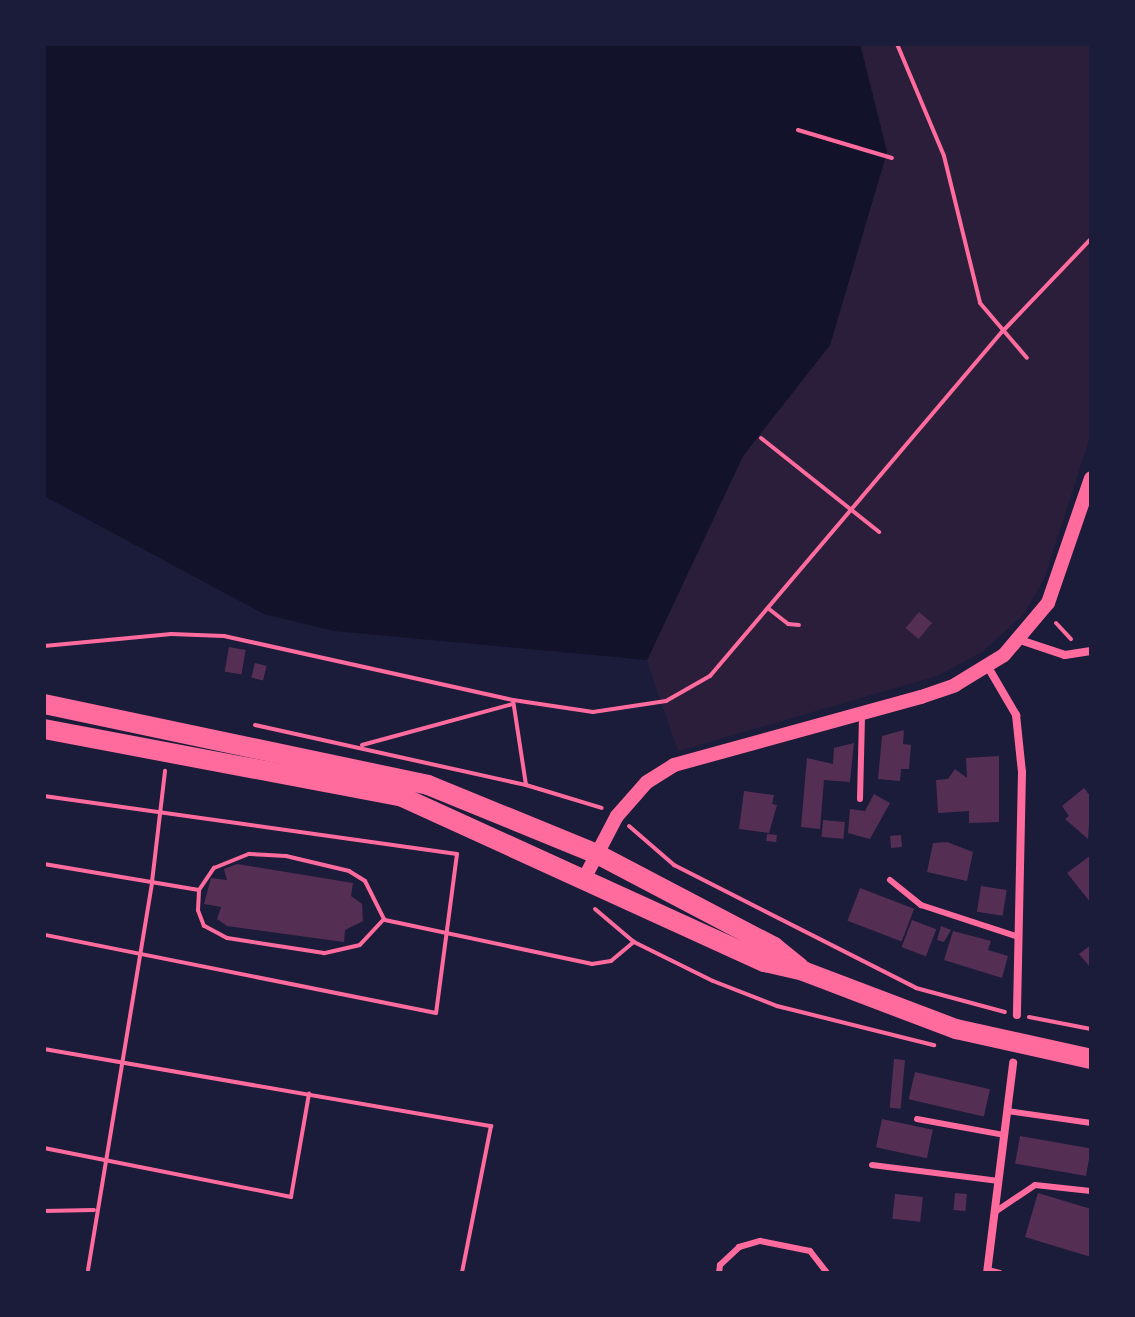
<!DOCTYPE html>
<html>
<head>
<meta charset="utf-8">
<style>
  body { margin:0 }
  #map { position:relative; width:1135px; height:1317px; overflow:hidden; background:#1b1b3a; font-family:Karla,sans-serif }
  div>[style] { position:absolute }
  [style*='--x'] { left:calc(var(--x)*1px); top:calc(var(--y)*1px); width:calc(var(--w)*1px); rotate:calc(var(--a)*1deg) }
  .green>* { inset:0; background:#2a1e3b }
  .water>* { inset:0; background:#12122b }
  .building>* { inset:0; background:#542f53; transform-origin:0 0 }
  .path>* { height:4px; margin:-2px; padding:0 2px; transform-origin:2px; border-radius:2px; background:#ff6b9d }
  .service>* { height:6px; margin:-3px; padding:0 3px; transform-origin:3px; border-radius:3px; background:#ff6b9d }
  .minor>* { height:8px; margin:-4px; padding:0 4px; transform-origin:4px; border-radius:4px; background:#ff6b9d }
  .tertiary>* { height:14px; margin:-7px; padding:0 7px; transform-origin:7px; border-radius:7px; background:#ff6b9d }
  .primary>* { height:20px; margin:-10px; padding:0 10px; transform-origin:10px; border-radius:10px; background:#ff6b9d }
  span { translate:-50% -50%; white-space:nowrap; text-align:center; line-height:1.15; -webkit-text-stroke:6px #1b1b3a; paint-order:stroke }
  .frame { position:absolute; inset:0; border:46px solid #1b1b3a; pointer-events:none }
</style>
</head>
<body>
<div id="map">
  <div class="green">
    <div style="clip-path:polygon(860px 44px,1091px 44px,1091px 434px,1044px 579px,1024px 614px,982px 652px,937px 676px,678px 751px,647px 661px,743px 456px,830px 345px,887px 152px)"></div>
  </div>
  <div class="water">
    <div style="clip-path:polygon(44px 44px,860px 44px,887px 152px,830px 345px,743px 456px,647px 660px,334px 631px,264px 614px,44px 496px)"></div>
  </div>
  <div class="building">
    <div style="left:919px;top:612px;width:17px;height:21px;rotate:40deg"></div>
    <div style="left:229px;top:647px;width:17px;height:25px;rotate:10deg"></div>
    <div style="left:255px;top:663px;width:12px;height:15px;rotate:14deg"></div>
    <div style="clip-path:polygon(904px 730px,903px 744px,911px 745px,909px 769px,901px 769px,900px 781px,878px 779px,882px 736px)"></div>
    <div style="clip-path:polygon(854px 743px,850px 782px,824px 780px,820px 829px,801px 827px,807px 758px,833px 764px,834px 748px)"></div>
    <div style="clip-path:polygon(999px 756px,999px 822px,969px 823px,969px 811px,938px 813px,936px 780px,948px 779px,955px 769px,967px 778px,966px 758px)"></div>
    <div style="clip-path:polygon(1084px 788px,1091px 797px,1088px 839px,1065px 819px,1069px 816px,1062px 806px)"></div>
    <div style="clip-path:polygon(744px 791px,774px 795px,772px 804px,777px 805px,769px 833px,739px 829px)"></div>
    <div style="clip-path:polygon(874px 794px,890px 803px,870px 839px,848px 833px,850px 809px,865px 811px)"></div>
    <div style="left:823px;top:820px;width:22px;height:17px;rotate:5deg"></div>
    <div style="left:767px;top:834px;width:10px;height:7px;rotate:6deg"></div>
    <div style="left:901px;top:835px;width:12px;height:11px;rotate:85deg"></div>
    <div style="clip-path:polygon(947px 842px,973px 852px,967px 881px,927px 872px,933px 843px)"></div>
    <div style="clip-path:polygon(1091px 855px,1091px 903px,1067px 873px)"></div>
    <div style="clip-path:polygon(237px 864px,353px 883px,351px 896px,362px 904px,363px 921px,345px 930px,344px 942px,227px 926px,217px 919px,221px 907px,204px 904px,211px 878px,227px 880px,224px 869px)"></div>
    <div style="left:981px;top:886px;width:26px;height:26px;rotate:9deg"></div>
    <div style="left:860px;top:888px;width:58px;height:35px;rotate:21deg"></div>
    <div style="left:912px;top:920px;width:26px;height:29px;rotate:21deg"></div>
    <div style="clip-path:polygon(941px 926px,951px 930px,944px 942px,937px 940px)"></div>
    <div style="clip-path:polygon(953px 931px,991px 941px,988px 950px,1008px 956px,1002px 978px,944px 960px)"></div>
    <div style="clip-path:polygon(1091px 945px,1091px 968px,1079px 954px)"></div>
    <div style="left:894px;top:1059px;width:11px;height:49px;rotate:5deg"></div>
    <div style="left:915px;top:1072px;width:77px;height:28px;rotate:13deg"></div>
    <div style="left:882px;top:1119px;width:52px;height:29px;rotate:12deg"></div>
    <div style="left:1020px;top:1136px;width:72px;height:28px;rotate:10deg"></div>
    <div style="left:955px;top:1193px;width:12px;height:17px;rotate:5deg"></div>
    <div style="clip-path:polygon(1038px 1193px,1091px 1209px,1091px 1257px,1025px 1237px)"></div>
    <div style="left:895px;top:1194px;width:28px;height:25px;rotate:6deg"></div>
  </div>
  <div class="path">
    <div style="--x:897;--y:44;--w:121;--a:67.2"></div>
    <div style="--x:944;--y:156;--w:151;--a:76.2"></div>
    <div style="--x:980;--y:303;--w:72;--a:49.5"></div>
    <div style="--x:798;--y:130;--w:98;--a:16.6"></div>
    <div style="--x:761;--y:438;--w:151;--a:38.5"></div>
    <div style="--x:769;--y:609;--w:24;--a:38"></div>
    <div style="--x:788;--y:624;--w:11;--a:5"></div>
    <div style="--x:1056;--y:623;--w:22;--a:47"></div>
    <div style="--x:44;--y:646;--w:128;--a:-5.4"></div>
    <div style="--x:171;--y:634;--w:53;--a:2.2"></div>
    <div style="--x:224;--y:636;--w:296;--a:12.5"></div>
    <div style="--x:513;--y:700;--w:81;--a:8.5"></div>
    <div style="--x:593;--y:712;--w:74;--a:-8.6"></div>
    <div style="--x:666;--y:701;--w:51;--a:-29.6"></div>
    <div style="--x:710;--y:676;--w:451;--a:-49.7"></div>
    <div style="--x:1002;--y:332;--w:129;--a:-46.3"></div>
    <div style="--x:513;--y:700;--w:86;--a:81.3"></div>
    <div style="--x:526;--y:785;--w:79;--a:16.8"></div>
    <div style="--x:255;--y:725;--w:278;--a:12.5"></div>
    <div style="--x:362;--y:745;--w:156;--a:-15.2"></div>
    <div style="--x:44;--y:796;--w:417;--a:8"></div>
    <div style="--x:457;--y:854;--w:160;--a:97.5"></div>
    <div style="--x:436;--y:1013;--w:400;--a:-168.7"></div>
    <div style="--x:629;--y:826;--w:60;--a:40.9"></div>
    <div style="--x:674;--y:865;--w:271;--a:26.9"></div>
    <div style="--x:916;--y:988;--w:92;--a:15.1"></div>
    <div style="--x:249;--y:854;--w:37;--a:3"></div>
    <div style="--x:286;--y:856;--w:65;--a:13.4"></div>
    <div style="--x:349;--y:871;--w:19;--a:32"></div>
    <div style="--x:365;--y:881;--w:42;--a:63.4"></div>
    <div style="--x:384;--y:919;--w:35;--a:133"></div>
    <div style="--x:360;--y:945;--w:37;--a:167"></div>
    <div style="--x:324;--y:953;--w:98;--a:-171.2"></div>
    <div style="--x:227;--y:938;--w:26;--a:-152"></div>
    <div style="--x:204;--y:926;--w:17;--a:-111"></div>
    <div style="--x:198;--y:910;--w:20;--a:-87"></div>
    <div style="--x:199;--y:890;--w:27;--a:-56"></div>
    <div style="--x:214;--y:868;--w:38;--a:-22"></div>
    <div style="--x:44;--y:864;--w:157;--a:9.5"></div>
    <div style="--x:595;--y:909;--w:51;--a:40.2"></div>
    <div style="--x:634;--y:942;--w:88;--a:26.3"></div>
    <div style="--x:713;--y:981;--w:69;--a:21.3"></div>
    <div style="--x:777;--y:1006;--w:162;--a:14"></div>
    <div style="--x:385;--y:920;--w:212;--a:12"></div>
    <div style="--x:592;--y:964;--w:19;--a:-9"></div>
    <div style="--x:611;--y:961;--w:30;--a:-40"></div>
    <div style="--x:1029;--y:1017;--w:63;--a:11"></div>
    <div style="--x:44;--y:1049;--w:454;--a:9.8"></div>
    <div style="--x:491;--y:1126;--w:150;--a:101.2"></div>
    <div style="--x:44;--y:1148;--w:252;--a:11.2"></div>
    <div style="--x:291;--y:1197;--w:105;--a:-80.1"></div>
    <div style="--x:44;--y:1211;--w:50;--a:-1.1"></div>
    <div style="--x:88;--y:1270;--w:393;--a:-80.6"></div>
    <div style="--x:152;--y:882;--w:112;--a:-83.3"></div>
    <div style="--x:79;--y:1273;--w:26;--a:0"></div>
  </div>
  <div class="service">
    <div style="--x:860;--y:799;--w:84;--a:-88.6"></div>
    <div style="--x:890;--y:880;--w:40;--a:39"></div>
    <div style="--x:921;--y:905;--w:100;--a:18.1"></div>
    <div style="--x:1007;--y:1111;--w:85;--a:8.1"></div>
    <div style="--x:917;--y:1119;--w:88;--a:10.4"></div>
    <div style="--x:872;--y:1165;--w:128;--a:7.2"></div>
    <div style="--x:995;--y:1212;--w:48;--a:-34"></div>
    <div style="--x:1035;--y:1185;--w:56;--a:6.1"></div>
    <div style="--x:988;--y:1270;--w:12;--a:14"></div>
    <div style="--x:719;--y:1273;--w:8;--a:-83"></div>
    <div style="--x:720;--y:1265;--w:26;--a:-43"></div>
    <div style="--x:739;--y:1247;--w:22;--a:-16"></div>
    <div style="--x:760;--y:1241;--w:51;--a:11.3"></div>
    <div style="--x:810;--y:1251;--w:28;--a:52"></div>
  </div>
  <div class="minor">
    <div style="--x:1020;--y:640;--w:47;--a:18.4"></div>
    <div style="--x:1065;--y:655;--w:26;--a:-9"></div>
    <div style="--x:988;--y:667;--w:56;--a:59.7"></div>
    <div style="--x:1016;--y:715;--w:57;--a:84"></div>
    <div style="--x:1022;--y:772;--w:243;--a:91.2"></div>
    <div style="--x:987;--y:1273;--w:212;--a:-82.9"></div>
  </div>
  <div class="tertiary">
    <div style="--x:584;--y:879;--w:71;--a:-62.4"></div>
    <div style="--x:617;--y:816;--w:45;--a:-48.6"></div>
    <div style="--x:647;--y:782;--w:32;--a:-32"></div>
    <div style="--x:674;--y:765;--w:256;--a:-15.4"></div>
    <div style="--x:921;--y:697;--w:36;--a:-19"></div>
    <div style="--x:955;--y:685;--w:57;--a:-31.5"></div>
    <div style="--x:1004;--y:655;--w:68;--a:-49.8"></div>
    <div style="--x:1048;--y:603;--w:132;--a:-71"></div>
  </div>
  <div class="primary">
    <div style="--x:44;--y:704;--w:392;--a:11.9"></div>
    <div style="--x:428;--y:785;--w:183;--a:22.2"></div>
    <div style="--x:597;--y:854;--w:200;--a:27.7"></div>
    <div style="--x:774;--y:947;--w:33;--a:39"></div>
    <div style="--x:44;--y:729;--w:362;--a:10.7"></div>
    <div style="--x:400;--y:796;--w:401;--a:24.5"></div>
    <div style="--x:765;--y:962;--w:39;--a:13"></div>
    <div style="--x:803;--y:971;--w:164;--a:20.8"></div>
    <div style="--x:956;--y:1029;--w:138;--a:12.5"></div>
  </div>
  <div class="frame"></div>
</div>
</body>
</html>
